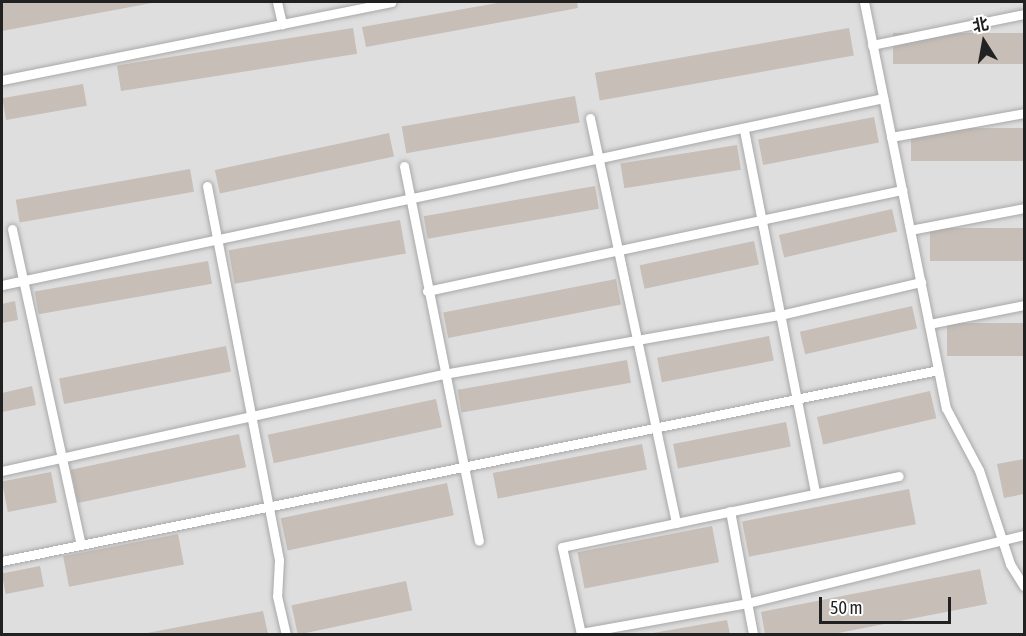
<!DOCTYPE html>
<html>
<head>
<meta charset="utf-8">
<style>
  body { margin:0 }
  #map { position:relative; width:1026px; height:636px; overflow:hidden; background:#f2efe8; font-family:"Asap Condensed","Noto Sans SC",sans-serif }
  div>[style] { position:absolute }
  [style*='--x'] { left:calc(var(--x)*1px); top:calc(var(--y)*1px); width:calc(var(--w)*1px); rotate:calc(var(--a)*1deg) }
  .residential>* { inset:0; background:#dfdede; transform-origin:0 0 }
  .building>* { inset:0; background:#c6beb7; transform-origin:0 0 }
  .roads { filter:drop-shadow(0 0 2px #a8a8a8) drop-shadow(0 0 2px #a8a8a8) }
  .lane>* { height:9px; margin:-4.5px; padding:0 4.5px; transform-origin:4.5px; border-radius:4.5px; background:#fff }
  span { translate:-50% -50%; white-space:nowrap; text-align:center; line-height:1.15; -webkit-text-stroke:4.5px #fff; paint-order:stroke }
  .frame { position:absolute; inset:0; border:3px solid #212121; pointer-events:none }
  .north { position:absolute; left:954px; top:12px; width:60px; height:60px; -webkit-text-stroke:4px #fff; paint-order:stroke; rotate:349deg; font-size:16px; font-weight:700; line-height:24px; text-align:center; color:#212121 }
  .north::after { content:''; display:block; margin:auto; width:21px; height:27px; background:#212121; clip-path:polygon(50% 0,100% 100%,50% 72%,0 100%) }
  .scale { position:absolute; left:819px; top:597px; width:132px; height:27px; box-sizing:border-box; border:3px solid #212121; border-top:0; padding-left:8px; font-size:18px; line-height:21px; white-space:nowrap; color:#212121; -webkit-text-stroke:4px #fff; paint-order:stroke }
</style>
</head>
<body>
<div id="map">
  <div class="residential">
    <div style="left:2px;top:2px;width:1022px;height:632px"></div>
  </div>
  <div class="building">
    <div style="clip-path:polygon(152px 2px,152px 3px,2px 31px,2px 3px)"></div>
    <div style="clip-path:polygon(503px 2px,577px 2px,578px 8px,366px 47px,362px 27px)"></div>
    <div style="left:353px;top:28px;width:26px;height:239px;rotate:81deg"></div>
    <div style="left:849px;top:28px;width:28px;height:258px;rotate:80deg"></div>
    <div style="left:1024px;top:33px;width:31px;height:131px;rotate:90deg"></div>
    <div style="left:83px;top:84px;width:22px;height:82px;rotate:80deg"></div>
    <div style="left:575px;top:96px;width:27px;height:176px;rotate:80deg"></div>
    <div style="left:874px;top:117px;width:26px;height:118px;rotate:79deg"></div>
    <div style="left:1024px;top:128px;width:33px;height:113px;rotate:90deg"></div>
    <div style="left:389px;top:133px;width:24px;height:178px;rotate:78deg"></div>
    <div style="left:737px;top:145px;width:25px;height:118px;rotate:81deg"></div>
    <div style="left:190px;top:169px;width:23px;height:177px;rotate:80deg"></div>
    <div style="left:595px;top:186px;width:23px;height:174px;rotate:80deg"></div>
    <div style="left:892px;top:209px;width:23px;height:116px;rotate:77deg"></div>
    <div style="left:400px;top:220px;width:34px;height:174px;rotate:80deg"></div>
    <div style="left:1024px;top:228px;width:33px;height:94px;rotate:90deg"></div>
    <div style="left:754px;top:241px;width:24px;height:117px;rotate:78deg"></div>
    <div style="left:208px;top:261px;width:23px;height:176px;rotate:80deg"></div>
    <div style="left:616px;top:279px;width:26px;height:176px;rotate:79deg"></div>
    <div style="clip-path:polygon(15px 301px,18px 320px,2px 323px,2px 304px)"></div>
    <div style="left:912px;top:306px;width:23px;height:115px;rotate:77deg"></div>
    <div style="left:1024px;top:323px;width:33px;height:77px;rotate:90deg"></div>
    <div style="left:769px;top:336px;width:25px;height:114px;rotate:79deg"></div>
    <div style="left:226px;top:346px;width:26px;height:170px;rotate:79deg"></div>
    <div style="left:627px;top:360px;width:23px;height:172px;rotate:80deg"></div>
    <div style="clip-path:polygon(32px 386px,36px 405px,2px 412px,2px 393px)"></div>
    <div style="left:930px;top:391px;width:28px;height:116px;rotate:77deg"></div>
    <div style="left:436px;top:399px;width:29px;height:172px;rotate:78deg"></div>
    <div style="left:786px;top:422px;width:25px;height:115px;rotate:79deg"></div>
    <div style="left:239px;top:434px;width:34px;height:172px;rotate:78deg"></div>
    <div style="left:642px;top:444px;width:26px;height:152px;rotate:79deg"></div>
    <div style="clip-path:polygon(1024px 459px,1024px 494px,1004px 498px,997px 464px)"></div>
    <div style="left:51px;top:472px;width:31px;height:50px;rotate:79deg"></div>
    <div style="left:447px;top:483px;width:33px;height:170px;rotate:78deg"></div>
    <div style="left:909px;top:489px;width:36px;height:170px;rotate:79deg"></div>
    <div style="left:712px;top:526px;width:37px;height:137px;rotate:79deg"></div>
    <div style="left:178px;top:534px;width:31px;height:117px;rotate:79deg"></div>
    <div style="left:40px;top:566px;width:21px;height:39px;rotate:79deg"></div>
    <div style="clip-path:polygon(980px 569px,987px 604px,833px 634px,765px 634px,761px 612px)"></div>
    <div style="left:406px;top:581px;width:30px;height:117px;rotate:78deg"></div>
    <div style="clip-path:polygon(263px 611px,268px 634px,147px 634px,147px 633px)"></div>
    <div style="clip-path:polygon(727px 620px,730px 634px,653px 634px,653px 633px)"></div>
  </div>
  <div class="roads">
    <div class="lane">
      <div style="--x:277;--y:2;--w:23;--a:77"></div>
      <div style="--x:864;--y:2;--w:414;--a:78.6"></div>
      <div style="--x:946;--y:408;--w:70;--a:62"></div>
      <div style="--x:979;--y:470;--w:99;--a:71.7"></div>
      <div style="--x:1010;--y:564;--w:26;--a:58"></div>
      <div style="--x:872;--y:45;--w:155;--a:-11.5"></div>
      <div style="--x:2;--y:80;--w:397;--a:-11.3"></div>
      <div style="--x:590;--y:118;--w:414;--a:78"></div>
      <div style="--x:744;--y:130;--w:368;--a:78.9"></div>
      <div style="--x:891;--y:137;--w:135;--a:-10.2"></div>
      <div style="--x:404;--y:166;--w:382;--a:78.7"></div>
      <div style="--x:207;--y:186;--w:381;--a:79.1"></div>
      <div style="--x:279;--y:560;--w:36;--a:93"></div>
      <div style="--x:277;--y:596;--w:39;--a:77"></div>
      <div style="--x:12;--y:229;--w:323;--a:77.7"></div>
      <div style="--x:910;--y:230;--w:116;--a:-10.9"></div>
      <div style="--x:2;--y:285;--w:901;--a:-11.98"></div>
      <div style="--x:427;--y:291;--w:486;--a:-12"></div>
      <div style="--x:929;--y:324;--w:97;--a:-11.3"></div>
      <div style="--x:2;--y:471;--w:453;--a:-12.4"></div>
      <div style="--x:444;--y:374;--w:341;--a:-10"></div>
      <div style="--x:780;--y:315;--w:145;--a:-13.2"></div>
      <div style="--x:730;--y:511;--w:125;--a:79.4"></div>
      <div style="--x:2;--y:561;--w:955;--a:-11.53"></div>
      <div style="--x:581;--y:633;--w:169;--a:-10.2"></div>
      <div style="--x:747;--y:603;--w:285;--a:-13.8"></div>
      <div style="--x:581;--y:634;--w:89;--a:-102.3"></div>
      <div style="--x:562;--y:547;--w:344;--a:-11.9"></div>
    </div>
  </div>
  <div class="frame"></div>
  <div class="north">北</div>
  <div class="scale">50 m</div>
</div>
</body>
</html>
